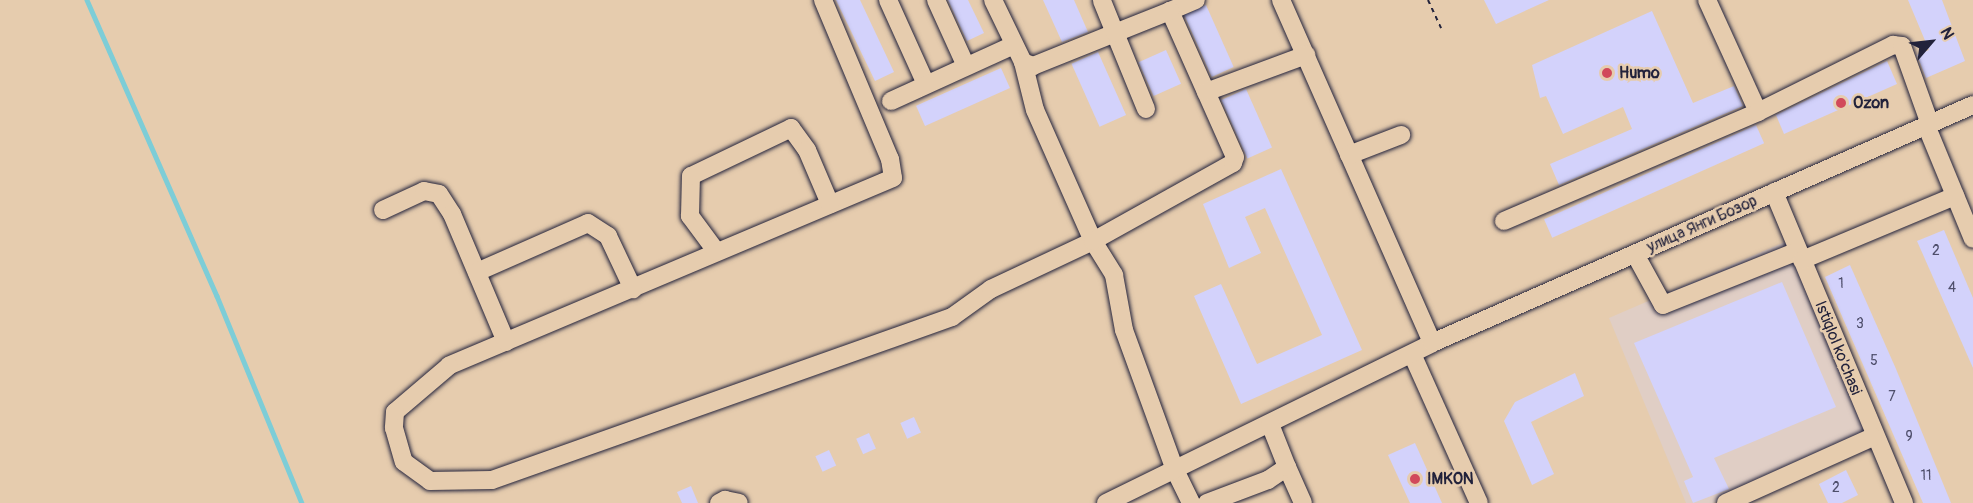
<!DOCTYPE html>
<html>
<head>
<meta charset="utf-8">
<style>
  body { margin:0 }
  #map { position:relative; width:1973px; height:503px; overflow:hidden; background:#e6ccae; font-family:Pangolin,sans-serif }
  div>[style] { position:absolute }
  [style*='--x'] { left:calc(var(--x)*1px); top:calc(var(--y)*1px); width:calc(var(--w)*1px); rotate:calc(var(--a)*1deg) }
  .built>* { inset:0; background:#e0cec5 }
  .stream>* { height:4.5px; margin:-2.25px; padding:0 2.25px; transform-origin:2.25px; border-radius:2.25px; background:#7dcdd7 }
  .building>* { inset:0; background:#d3d2fb; transform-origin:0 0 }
  .path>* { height:2px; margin-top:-1px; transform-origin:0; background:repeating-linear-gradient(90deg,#22223b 0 4.5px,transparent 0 9px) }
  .roads { filter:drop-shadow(0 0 2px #22223b) drop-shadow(0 0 2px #22223b) }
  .minor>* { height:18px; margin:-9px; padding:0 9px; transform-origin:9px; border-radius:9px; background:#e6ccae }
  .dots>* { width:16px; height:16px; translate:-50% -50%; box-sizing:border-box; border:3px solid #e6ccae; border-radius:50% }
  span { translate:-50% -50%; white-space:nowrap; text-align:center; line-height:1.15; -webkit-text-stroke:5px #e6ccae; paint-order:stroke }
  .number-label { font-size:14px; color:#4e4e6b }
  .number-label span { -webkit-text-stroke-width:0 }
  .poi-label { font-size:16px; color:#22223b; font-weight:700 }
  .left { translate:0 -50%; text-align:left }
  .street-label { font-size:16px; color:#22223b }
  .north { position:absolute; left:1901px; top:12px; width:60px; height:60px; -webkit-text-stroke:4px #e6ccae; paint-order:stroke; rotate:62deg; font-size:16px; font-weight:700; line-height:24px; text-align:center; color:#22223b }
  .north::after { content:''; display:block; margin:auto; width:21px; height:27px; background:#22223b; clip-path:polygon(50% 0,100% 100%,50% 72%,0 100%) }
</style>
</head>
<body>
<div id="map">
  <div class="built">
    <div style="clip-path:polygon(1787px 241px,1867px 435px,1713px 503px,1686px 503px,1609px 318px)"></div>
  </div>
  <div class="stream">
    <div style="--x:87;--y:0;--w:323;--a:66.3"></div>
    <div style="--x:217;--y:296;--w:224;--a:67.7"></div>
  </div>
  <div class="building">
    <div style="clip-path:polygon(836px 0,860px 0,894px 72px,875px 81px)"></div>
    <div style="clip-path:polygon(948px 0,968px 0,984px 33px,967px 41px)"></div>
    <div style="clip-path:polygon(1043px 0,1074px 0,1088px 32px,1062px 42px)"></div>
    <div style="clip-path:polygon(1484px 0,1549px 0,1496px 24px)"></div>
    <div style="clip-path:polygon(1908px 0,1942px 0,1965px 61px,1926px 78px,1917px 55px,1929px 50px)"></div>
    <div style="left:1206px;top:5px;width:68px;height:24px;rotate:66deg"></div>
    <div style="clip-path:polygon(1652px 11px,1693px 103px,1734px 86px,1743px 106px,1559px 185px,1550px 164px,1632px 129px,1623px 107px,1563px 134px,1546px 96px,1540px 98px,1532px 65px)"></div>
    <div style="left:1166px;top:50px;width:37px;height:30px;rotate:66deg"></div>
    <div style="left:1098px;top:52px;width:69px;height:29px;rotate:66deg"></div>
    <div style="clip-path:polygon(1887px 61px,1897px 84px,1784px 134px,1776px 115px)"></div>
    <div style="left:1001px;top:68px;width:22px;height:93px;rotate:66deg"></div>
    <div style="left:1246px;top:89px;width:64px;height:27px;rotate:66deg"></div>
    <div style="left:1756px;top:125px;width:20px;height:232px;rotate:66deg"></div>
    <div style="clip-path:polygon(1281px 169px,1362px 350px,1241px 404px,1194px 296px,1221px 284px,1257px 364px,1322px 335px,1265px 208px,1245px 217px,1261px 253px,1229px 268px,1203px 204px)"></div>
    <div style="clip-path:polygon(1944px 230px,1973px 298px,1973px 368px,1917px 241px)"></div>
    <div style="clip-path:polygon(1850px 265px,1896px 369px,1951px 503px,1923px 503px,1825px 277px)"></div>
    <div style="clip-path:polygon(1782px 282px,1836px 407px,1714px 458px,1729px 489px,1693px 503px,1684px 481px,1693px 477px,1634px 343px)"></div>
    <div style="clip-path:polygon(1575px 373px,1584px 396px,1531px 422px,1554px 474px,1532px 485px,1504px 421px,1515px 402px)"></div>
    <div style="left:914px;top:417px;width:17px;height:15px;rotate:66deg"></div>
    <div style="left:869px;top:433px;width:17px;height:14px;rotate:66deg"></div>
    <div style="clip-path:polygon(1415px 443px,1442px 503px,1410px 503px,1388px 455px)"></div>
    <div style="left:829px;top:450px;width:17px;height:15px;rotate:65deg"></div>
    <div style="clip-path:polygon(1846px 470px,1858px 495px,1842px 503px,1828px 503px,1819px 484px)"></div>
    <div style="clip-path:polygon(691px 486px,698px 503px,682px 503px,677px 492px)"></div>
  </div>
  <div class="path">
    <div style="--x:1428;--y:0;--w:31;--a:65"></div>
  </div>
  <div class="roads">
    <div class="minor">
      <div style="--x:823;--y:0;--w:173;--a:67.2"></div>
      <div style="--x:890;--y:159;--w:19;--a:81"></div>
      <div style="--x:893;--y:178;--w:482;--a:157.1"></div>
      <div style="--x:449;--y:366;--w:71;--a:139.6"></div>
      <div style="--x:395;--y:412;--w:16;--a:94"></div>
      <div style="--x:394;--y:428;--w:35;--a:74"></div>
      <div style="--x:404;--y:462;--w:32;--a:36"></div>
      <div style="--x:430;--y:481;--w:62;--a:-0.9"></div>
      <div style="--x:492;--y:480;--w:488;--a:-19.5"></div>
      <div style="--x:952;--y:317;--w:48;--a:-35.7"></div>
      <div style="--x:991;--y:289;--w:113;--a:-25.2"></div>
      <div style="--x:1093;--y:241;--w:40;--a:58"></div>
      <div style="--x:1114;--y:275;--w:56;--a:79.7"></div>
      <div style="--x:1124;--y:330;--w:149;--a:70"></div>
      <div style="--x:1175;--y:470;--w:37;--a:64"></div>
      <div style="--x:888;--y:0;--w:92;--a:65.7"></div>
      <div style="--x:936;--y:0;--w:72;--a:65.6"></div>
      <div style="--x:993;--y:0;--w:69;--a:64.2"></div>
      <div style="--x:1023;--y:62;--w:11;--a:22"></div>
      <div style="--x:1033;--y:66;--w:88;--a:-21.9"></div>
      <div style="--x:1115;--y:33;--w:82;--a:67.8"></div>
      <div style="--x:1281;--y:0;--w:375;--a:66.2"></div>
      <div style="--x:1707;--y:0;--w:123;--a:65.5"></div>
      <div style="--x:1170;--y:11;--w:28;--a:-23"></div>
      <div style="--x:1023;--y:62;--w:49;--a:76"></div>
      <div style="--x:1035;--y:110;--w:143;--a:66.1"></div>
      <div style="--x:1093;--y:241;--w:160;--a:-29.1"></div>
      <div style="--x:1233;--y:163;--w:6;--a:-72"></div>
      <div style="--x:1235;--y:157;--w:160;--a:-114"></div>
      <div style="--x:1170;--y:11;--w:59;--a:158.2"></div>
      <div style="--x:1115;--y:33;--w:35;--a:-112"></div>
      <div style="--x:1206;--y:92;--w:107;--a:-20.3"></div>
      <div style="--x:891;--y:101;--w:135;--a:-24.5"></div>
      <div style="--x:1926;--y:125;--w:123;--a:67.6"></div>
      <div style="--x:1349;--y:155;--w:56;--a:-21"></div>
      <div style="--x:1774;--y:192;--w:337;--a:67.3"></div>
      <div style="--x:383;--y:210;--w:45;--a:-24.9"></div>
      <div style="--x:424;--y:191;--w:15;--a:11"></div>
      <div style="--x:439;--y:194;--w:24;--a:57"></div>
      <div style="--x:452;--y:214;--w:139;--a:67.1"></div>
      <div style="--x:1504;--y:221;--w:276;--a:-23.2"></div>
      <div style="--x:1758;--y:112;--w:151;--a:-26.4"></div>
      <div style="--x:1893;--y:45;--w:9;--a:6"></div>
      <div style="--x:1902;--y:46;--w:83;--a:70.3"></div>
      <div style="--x:716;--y:251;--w:44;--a:-126.6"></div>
      <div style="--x:690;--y:216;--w:40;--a:-88.6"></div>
      <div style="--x:691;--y:176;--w:111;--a:-25.6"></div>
      <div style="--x:791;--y:128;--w:27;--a:54"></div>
      <div style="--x:807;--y:150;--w:59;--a:66.9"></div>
      <div style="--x:1635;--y:254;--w:58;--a:61.2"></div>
      <div style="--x:1663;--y:305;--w:145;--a:-21.8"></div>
      <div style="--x:1802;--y:260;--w:166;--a:-22.7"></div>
      <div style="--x:477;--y:272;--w:121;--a:-23.8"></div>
      <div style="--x:588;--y:223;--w:24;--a:33"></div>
      <div style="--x:608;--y:236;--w:59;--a:64.7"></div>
      <div style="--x:1412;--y:354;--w:163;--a:65.8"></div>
      <div style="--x:1287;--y:467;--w:39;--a:66"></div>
      <div style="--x:719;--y:503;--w:7;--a:-27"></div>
      <div style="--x:725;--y:500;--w:14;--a:12"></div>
      <div style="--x:1106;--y:503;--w:363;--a:-26.1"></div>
      <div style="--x:1432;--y:343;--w:591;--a:-23.75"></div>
      <div style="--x:1207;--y:503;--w:65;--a:-20.7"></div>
      <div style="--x:1268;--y:480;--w:23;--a:-34"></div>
      <div style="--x:1287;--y:467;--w:46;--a:-111.6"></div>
      <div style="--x:1726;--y:503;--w:161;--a:-24.2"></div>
    </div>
  </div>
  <div class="dots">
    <div style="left:1607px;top:73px;background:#d1495b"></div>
    <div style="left:1841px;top:103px;background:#d1495b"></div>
    <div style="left:1415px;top:479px;background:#d1495b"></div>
  </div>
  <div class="number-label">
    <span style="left:1936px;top:251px">2</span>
    <span style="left:1841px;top:284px">1</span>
    <span style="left:1952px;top:288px">4</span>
    <span style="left:1860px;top:324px">3</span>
    <span style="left:1874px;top:361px">5</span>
    <span style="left:1892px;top:397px">7</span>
    <span style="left:1909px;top:437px">9</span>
    <span style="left:1926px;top:476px">11</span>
    <span style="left:1836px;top:488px">2</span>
  </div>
  <div class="poi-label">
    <span class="left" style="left:1619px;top:73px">Humo</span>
    <span class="left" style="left:1853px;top:103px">Ozon</span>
    <span class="left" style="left:1427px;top:479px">IMKON</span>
  </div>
  <div class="street-label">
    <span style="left:1702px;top:224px;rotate:-24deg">улица Янги Бозор</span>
    <span style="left:1838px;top:348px;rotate:68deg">Istiqlol ko'chasi</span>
  </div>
  <div class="north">N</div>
</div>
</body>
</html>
